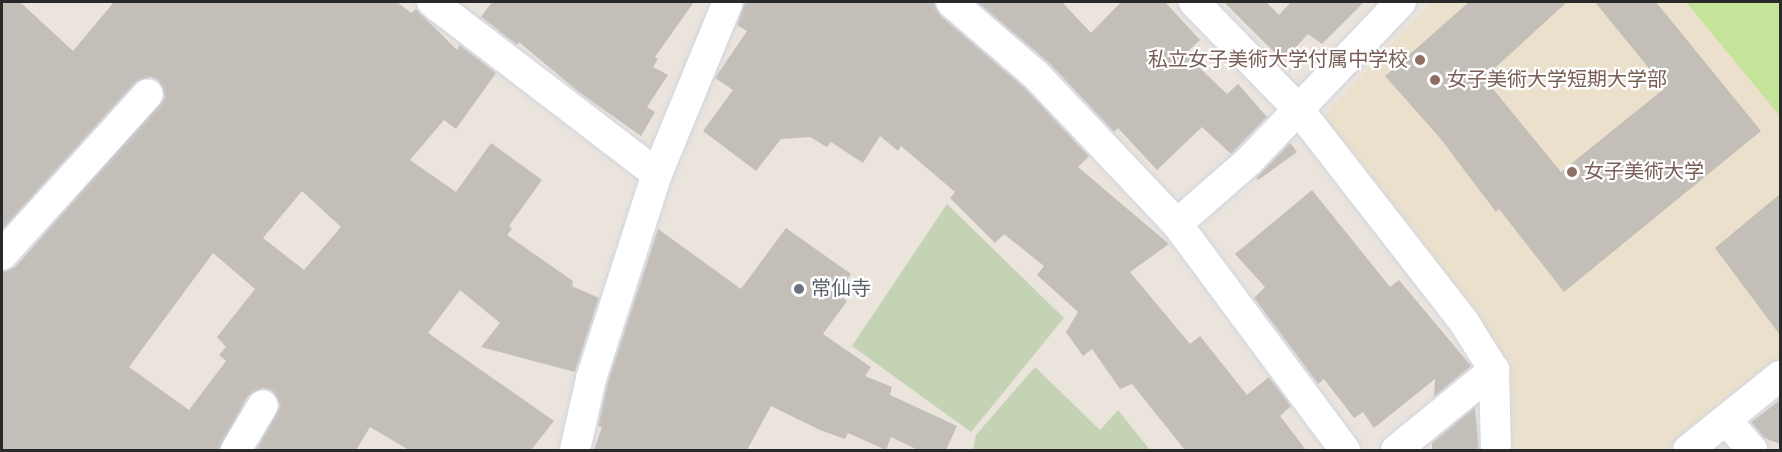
<!DOCTYPE html>
<html>
<head>
<meta charset="utf-8">
<style>
  body { margin:0 }
  #map { position:relative; width:1782px; height:452px; overflow:hidden; background:#eae4dc; font-family:"Sofia Sans Condensed","Noto Sans JP",sans-serif }
  div>[style] { position:absolute }
  [style*='--x'] { left:calc(var(--x)*1px); top:calc(var(--y)*1px); width:calc(var(--w)*1px); rotate:calc(var(--a)*1deg) }
  .education>* { inset:0; background:#ebe0cc }
  .cemetery>* { inset:0; background:#c4d3b4 }
  .pitch>* { inset:0; background:#c5e399 }
  .building>* { inset:0; background:#c3beb7 }
  .roads { filter:drop-shadow(0 0 2px #d1d5e1) drop-shadow(0 0 2px #d1d5e1) }
  .minor>* { height:30px; margin:-15px; padding:0 15px; transform-origin:15px; border-radius:15px; background:#fff }
  .dots>* { width:16px; height:16px; translate:-50% -50%; box-sizing:border-box; border:3px solid #fff; border-radius:50% }
  span { translate:-50% -50%; white-space:nowrap; text-align:center; line-height:1.15; -webkit-text-stroke:4.5px #fff; paint-order:stroke }
  .education-label { font-size:20px; color:#785e54 }
  .right { translate:-100% -50%; text-align:right }
  .left { translate:0 -50%; text-align:left }
  .worship-label { font-size:20px; color:#5b616d }
  .frame { position:absolute; inset:0; border:3px solid #292929; pointer-events:none }
</style>
</head>
<body>
<div id="map">
  <div class="education">
    <div style="clip-path:polygon(1431px 2px,1780px 2px,1780px 357px,1665px 450px,1511px 450px,1505px 371px,1322px 118px)"></div>
  </div>
  <div class="cemetery">
    <div style="clip-path:polygon(947px 204px,1064px 318px,971px 432px,852px 346px)"></div>
    <div style="clip-path:polygon(1035px 367px,1100px 430px,1118px 410px,1150px 450px,973px 450px,976px 435px)"></div>
  </div>
  <div class="pitch">
    <div style="clip-path:polygon(1686px 2px,1780px 2px,1780px 116px)"></div>
  </div>
  <div class="building">
    <div style="clip-path:polygon(evenodd,2px 2px,20px 2px,73px 51px,114px 2px,397px 2px,411px 13px,416px 9px,457px 50px,460px 45px,496px 73px,456px 129px,444px 120px,410px 160px,456px 192px,491px 143px,542px 180px,509px 226px,512px 229px,507px 235px,573px 281px,572px 286px,599px 298px,575px 372px,481px 347px,500px 323px,460px 290px,428px 333px,554px 421px,531px 450px,409px 450px,370px 427px,356px 450px,256px 450px,280px 406px,272px 391px,263px 388px,248px 396px,219px 450px,2px 450px,2px 272px,15px 267px,165px 97px,159px 81px,151px 77px,136px 82px,2px 230px,2px 2px,302px 191px,341px 227px,304px 270px,263px 238px,302px 191px,2px 2px,213px 253px,255px 289px,217px 337px,226px 347px,219px 355px,226px 361px,189px 410px,129px 367px,213px 253px)"></div>
    <div style="clip-path:polygon(492px 2px,694px 2px,655px 57px,658px 59px,653px 67px,668px 75px,647px 107px,655px 112px,641px 136px,580px 93px,519px 42px,517px 45px,481px 17px)"></div>
    <div style="clip-path:polygon(745px 2px,934px 2px,940px 15px,1025px 88px,1089px 156px,1078px 167px,1169px 244px,1130px 272px,1190px 344px,1200px 336px,1247px 395px,1269px 377px,1291px 406px,1280px 416px,1306px 450px,1185px 450px,1132px 384px,1120px 389px,1092px 349px,1083px 356px,1066px 332px,1078px 312px,1037px 275px,1044px 266px,1004px 234px,995px 243px,950px 198px,955px 192px,901px 146px,898px 151px,880px 136px,863px 163px,831px 142px,827px 147px,810px 137px,781px 139px,756px 171px,703px 131px,733px 90px,715px 78px,747px 31px,737px 25px)"></div>
    <div style="clip-path:polygon(977px 2px,1062px 2px,1091px 33px,1121px 2px,1165px 2px,1200px 40px,1185px 54px,1227px 94px,1238px 84px,1267px 117px,1231px 154px,1202px 127px,1157px 170px,1118px 128px,1114px 132px,1050px 64px)"></div>
    <div style="clip-path:polygon(1224px 2px,1266px 2px,1279px 15px,1291px 2px,1364px 2px,1322px 44px,1308px 34px,1283px 61px)"></div>
    <div style="clip-path:polygon(1469px 2px,1567px 2px,1484px 78px,1561px 172px,1665px 88px,1595px 2px,1656px 2px,1761px 131px,1564px 292px,1499px 209px,1496px 212px,1440px 138px,1385px 76px)"></div>
    <div style="clip-path:polygon(1290px 143px,1297px 152px,1258px 180px,1256px 178px)"></div>
    <div style="clip-path:polygon(1312px 190px,1390px 287px,1399px 280px,1471px 366px,1434px 397px,1435px 379px,1374px 428px,1363px 412px,1354px 418px,1324px 379px,1318px 384px,1254px 298px,1265px 287px,1235px 254px)"></div>
    <div style="clip-path:polygon(1780px 194px,1780px 335px,1715px 248px)"></div>
    <div style="clip-path:polygon(786px 228px,851px 274px,837px 294px,847px 301px,823px 334px,871px 367px,865px 376px,892px 387px,890px 395px,957px 426px,946px 450px,918px 450px,891px 437px,886px 450px,848px 433px,845px 439px,820px 430px,771px 406px,747px 450px,594px 450px,602px 427px,598px 426px,608px 381px,658px 229px,741px 289px)"></div>
    <div style="clip-path:polygon(1780px 400px,1780px 444px,1764px 438px,1751px 422px)"></div>
    <div style="clip-path:polygon(1475px 407px,1479px 450px,1432px 450px,1432px 443px)"></div>
  </div>
  <div class="roads">
    <div class="minor">
      <div style="--x:432;--y:2;--w:283;--a:37.4"></div>
      <div style="--x:951;--y:2;--w:113;--a:40.7"></div>
      <div style="--x:1037;--y:76;--w:204;--a:46.6"></div>
      <div style="--x:1177;--y:224;--w:282;--a:53.4"></div>
      <div style="--x:1194;--y:2;--w:151;--a:45.8"></div>
      <div style="--x:1299;--y:110;--w:269;--a:52.1"></div>
      <div style="--x:1464;--y:322;--w:57;--a:58"></div>
      <div style="--x:1494;--y:370;--w:80;--a:88.6"></div>
      <div style="--x:1177;--y:224;--w:96;--a:-41.2"></div>
      <div style="--x:1249;--y:161;--w:220;--a:-46.3"></div>
      <div style="--x:2;--y:255;--w:217;--a:-47.8"></div>
      <div style="--x:1726;--y:420;--w:40;--a:49"></div>
      <div style="--x:236;--y:450;--w:52;--a:-59"></div>
      <div style="--x:575;--y:450;--w:73;--a:-77.3"></div>
      <div style="--x:591;--y:379;--w:215;--a:-72.2"></div>
      <div style="--x:657;--y:174;--w:186;--a:-67.6"></div>
      <div style="--x:1396;--y:450;--w:127;--a:-39.2"></div>
      <div style="--x:1688;--y:450;--w:118;--a:-38.8"></div>
    </div>
  </div>
  <div class="dots">
    <div style="left:1420px;top:60px;background:#8d6e63"></div>
    <div style="left:1435px;top:80px;background:#8d6e63"></div>
    <div style="left:1572px;top:172px;background:#8d6e63"></div>
    <div style="left:799px;top:289px;background:#6b7280"></div>
  </div>
  <div class="education-label">
    <span class="right" style="left:1408px;top:60px">私立女子美術大学付属中学校</span>
    <span class="left" style="left:1447px;top:80px">女子美術大学短期大学部</span>
    <span class="left" style="left:1584px;top:172px">女子美術大学</span>
  </div>
  <div class="worship-label">
    <span class="left" style="left:811px;top:289px">常仙寺</span>
  </div>
  <div class="frame"></div>
</div>
</body>
</html>
